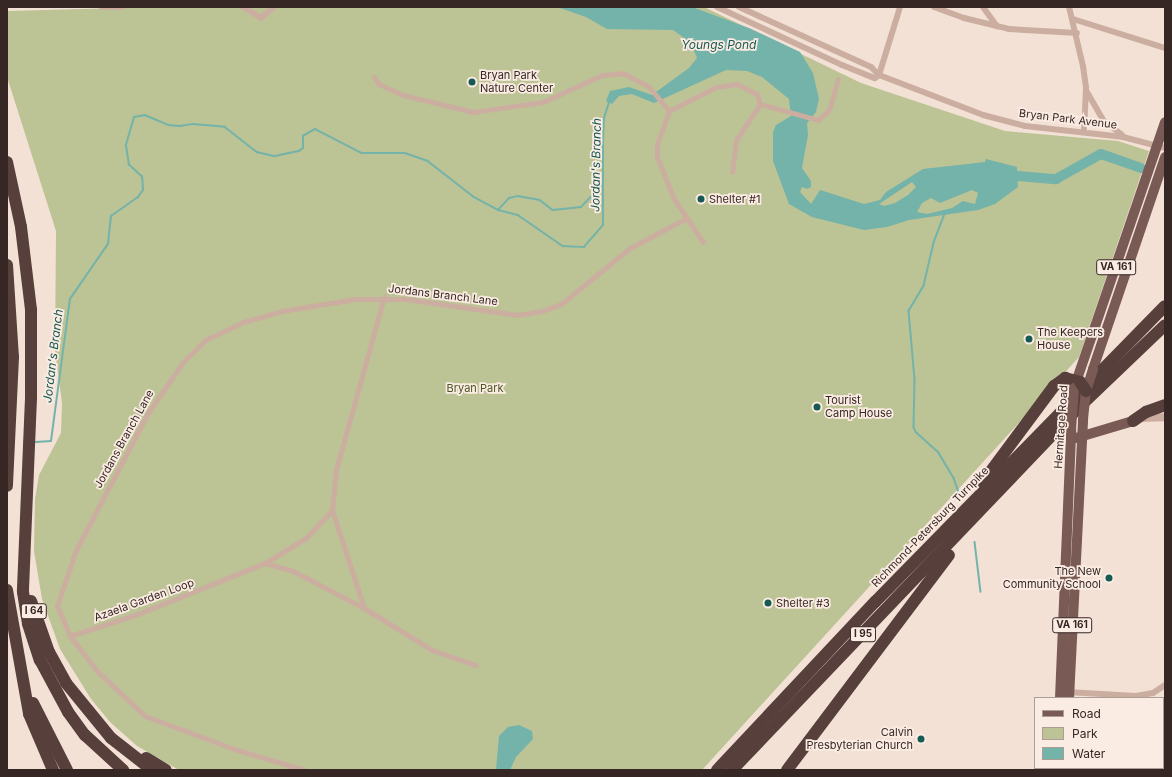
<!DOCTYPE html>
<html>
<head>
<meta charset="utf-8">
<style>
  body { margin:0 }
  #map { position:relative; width:1172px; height:777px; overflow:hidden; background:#f3e1d6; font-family:Inter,sans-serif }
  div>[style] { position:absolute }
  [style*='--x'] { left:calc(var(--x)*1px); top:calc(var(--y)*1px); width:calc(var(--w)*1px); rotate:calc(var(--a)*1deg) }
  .green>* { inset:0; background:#bcc395 }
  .water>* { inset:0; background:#73b3aa }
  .stream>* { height:1.5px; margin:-0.75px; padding:0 0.75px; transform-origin:0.75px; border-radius:0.75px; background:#73b3aa }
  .river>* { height:10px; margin:-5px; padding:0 5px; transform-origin:5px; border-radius:5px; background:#73b3aa }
  .pedestrian>* { height:5px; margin:-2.5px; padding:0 2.5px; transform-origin:2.5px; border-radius:2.5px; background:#ccaea1 }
  .minor>* { height:6px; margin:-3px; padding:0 3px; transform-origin:3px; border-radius:3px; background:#ccaea1 }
  .tertiary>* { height:8px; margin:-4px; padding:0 4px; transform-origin:4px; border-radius:4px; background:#ccaea1 }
  .primary>* { height:10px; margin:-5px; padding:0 5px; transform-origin:5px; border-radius:5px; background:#795a54 }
  .motorway>* { height:12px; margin:-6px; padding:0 6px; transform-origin:6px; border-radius:6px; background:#573f3b }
  .primary-bridge>* { height:10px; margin:-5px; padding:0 5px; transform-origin:5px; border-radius:5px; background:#795a54 }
  .motorway-bridge>* { height:12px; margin:-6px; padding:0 6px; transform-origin:6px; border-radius:6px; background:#573f3b }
  .dots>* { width:11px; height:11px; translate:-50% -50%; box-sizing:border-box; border:2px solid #fbece3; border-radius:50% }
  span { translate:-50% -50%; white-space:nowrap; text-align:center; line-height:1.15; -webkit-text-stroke:3.5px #fbece3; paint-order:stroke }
  .shield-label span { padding:1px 3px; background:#fbece3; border:1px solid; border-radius:3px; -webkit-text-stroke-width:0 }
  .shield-label { font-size:10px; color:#362725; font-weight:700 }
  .poi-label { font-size:11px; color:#362725 }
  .left { translate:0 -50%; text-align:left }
  .right { translate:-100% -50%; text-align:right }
  .street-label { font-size:11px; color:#362725 }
  .park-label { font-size:11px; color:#4d5626 }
  .water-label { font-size:12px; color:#175a53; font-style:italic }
  .frame { position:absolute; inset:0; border:8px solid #362725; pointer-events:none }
  .legend { position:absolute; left:1034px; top:697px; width:130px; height:72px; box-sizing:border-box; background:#fbece3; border:1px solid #ac9d97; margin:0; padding:5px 7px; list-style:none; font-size:12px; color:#362725 }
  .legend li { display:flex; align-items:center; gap:8px; height:20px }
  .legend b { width:20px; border:1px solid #ac9d97 }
</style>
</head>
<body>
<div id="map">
  <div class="green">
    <div style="clip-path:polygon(158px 7px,704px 7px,861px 83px,1005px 131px,1118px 141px,1149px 151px,1079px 357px,702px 770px,179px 770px,137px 746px,110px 722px,91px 699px,60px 649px,42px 599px,34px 551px,35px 499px,39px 475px,61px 433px,62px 403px,55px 350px,56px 231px,7px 77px,7px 11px)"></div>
  </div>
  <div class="water">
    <div style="clip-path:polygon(evenodd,557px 7px,692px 7px,749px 28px,800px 52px,813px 73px,819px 99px,816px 112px,807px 123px,808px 135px,802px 168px,811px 181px,811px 187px,807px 189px,802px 187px,800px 192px,811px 204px,820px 190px,864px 204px,880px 200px,886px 192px,923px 169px,985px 162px,986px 159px,1017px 167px,1018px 187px,995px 204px,978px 210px,909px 220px,887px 227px,864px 230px,812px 217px,789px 204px,773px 161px,773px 132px,776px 125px,791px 116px,789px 99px,762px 77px,747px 71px,726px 70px,654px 103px,632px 94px,619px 96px,612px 104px,606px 101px,610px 91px,629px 87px,652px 95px,689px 68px,697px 58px,691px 43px,673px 30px,607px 29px,586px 17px,557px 7px,912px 182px,916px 187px,908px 195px,895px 203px,884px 206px,879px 204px,912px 182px,557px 7px,972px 190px,978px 193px,975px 204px,963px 201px,952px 208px,927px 214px,917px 212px,922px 203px,931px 198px,940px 203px,972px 190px)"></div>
    <div style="clip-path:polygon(519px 725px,532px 731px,533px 739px,516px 757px,510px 770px,496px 770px,499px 736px,508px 727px)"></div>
  </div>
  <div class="stream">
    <div style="--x:498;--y:210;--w:16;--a:-47"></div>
    <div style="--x:509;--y:198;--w:9;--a:-13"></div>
    <div style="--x:518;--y:196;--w:22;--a:10"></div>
    <div style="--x:540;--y:200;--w:16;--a:38"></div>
    <div style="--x:553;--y:210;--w:28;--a:-6"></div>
    <div style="--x:581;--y:207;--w:29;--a:-46"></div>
    <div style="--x:945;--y:214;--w:31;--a:111"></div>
    <div style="--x:934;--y:243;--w:44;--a:103.1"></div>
    <div style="--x:924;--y:286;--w:29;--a:121"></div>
    <div style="--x:909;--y:311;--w:68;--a:85"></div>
    <div style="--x:915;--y:379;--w:48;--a:91.2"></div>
    <div style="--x:914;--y:427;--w:5;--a:68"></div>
    <div style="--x:916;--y:432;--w:31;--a:42"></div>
    <div style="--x:939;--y:453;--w:29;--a:59"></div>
    <div style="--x:954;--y:478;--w:18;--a:71"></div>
    <div style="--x:36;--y:442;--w:15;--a:-4"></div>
    <div style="--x:51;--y:441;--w:143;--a:-82.4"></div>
    <div style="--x:70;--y:299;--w:67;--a:-55.4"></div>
    <div style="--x:108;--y:244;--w:28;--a:-84"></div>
    <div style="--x:111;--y:216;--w:33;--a:-35"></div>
    <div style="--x:138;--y:197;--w:9;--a:-54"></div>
    <div style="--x:143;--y:190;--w:13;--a:-94"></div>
    <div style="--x:142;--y:177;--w:18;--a:-137"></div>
    <div style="--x:129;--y:165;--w:20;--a:-99"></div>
    <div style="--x:126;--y:145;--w:29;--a:-74"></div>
    <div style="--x:134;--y:117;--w:11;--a:-10"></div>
    <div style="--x:145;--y:115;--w:25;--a:23"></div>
    <div style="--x:168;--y:125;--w:12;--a:5"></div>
    <div style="--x:180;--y:126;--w:13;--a:-9"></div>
    <div style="--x:193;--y:124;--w:32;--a:5"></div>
    <div style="--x:225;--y:127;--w:41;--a:38"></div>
    <div style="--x:257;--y:152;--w:18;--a:13"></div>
    <div style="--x:275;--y:156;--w:25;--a:-12"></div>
    <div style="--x:299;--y:151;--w:5;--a:-37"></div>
    <div style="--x:303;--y:148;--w:12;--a:-90"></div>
    <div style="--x:303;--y:136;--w:14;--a:-30"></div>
    <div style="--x:315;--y:129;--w:53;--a:27.1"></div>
    <div style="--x:362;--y:153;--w:43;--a:0"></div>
    <div style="--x:405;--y:153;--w:24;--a:19"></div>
    <div style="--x:428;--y:161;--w:58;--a:38"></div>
    <div style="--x:474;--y:197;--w:27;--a:28"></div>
    <div style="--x:498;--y:210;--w:21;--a:14"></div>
    <div style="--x:518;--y:215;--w:55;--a:34.6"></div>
    <div style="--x:563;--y:246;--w:21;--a:3"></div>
    <div style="--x:584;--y:247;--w:29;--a:-49"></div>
    <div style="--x:603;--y:225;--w:87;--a:-90"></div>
    <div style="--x:603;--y:138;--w:20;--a:-87"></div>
    <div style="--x:604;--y:118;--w:16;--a:-72"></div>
    <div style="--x:975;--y:542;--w:50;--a:83.2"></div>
  </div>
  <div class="river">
    <div style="--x:1018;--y:176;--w:38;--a:5"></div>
    <div style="--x:1056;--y:179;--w:51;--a:-29.1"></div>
    <div style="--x:1101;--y:154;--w:42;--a:19.3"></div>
  </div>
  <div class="pedestrian">
    <div style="--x:374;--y:77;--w:9;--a:54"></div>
    <div style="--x:379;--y:84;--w:26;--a:25"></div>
    <div style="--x:403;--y:95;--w:72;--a:13.7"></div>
    <div style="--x:473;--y:112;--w:71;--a:-8.1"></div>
    <div style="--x:543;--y:102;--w:65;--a:-24.6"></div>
    <div style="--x:602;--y:75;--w:21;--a:-5"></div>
    <div style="--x:623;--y:73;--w:30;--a:28"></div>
    <div style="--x:649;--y:87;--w:31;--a:50"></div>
    <div style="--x:760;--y:104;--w:60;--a:15.4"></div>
    <div style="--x:818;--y:120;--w:15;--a:-42"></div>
    <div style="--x:829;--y:110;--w:32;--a:-74"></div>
    <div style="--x:703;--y:242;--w:52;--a:-124"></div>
    <div style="--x:674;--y:199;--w:45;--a:-112"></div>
    <div style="--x:657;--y:157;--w:13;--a:-90"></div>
    <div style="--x:657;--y:144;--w:35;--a:-70"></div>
    <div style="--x:669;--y:111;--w:53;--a:-27.1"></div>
    <div style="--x:716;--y:87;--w:21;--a:-8"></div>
    <div style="--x:737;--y:84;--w:22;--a:27"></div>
    <div style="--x:757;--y:94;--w:10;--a:73"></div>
    <div style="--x:760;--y:104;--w:43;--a:123.7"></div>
    <div style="--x:736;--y:140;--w:32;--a:97"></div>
    <div style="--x:332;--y:510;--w:103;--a:71.9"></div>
    <div style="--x:265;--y:563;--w:48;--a:-31.4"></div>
    <div style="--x:306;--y:538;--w:38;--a:-47"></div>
    <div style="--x:332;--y:510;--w:40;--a:-84.3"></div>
    <div style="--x:336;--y:470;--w:180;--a:-74.5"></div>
    <div style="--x:70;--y:636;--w:33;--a:-113"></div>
    <div style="--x:57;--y:606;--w:59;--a:-71.3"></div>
    <div style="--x:76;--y:550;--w:155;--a:-62.3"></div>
    <div style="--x:148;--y:413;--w:62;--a:-55.5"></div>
    <div style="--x:183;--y:362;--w:33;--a:-44"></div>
    <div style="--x:207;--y:339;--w:40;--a:-25"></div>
    <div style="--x:243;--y:322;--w:41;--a:-15.8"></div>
    <div style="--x:282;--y:311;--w:74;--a:-9.3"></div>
    <div style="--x:355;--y:299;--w:50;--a:0"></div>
    <div style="--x:405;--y:299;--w:113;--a:8.1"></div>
    <div style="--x:517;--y:315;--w:25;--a:-9"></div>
    <div style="--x:542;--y:311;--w:20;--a:-20"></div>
    <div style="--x:561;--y:304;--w:89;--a:-39.1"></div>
    <div style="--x:630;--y:248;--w:62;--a:-27.8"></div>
    <div style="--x:305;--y:770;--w:71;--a:-163.6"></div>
    <div style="--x:237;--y:750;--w:98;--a:-159.7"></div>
    <div style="--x:145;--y:716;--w:66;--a:-136.8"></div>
    <div style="--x:97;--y:671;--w:44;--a:-127.6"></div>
    <div style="--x:70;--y:636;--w:71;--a:-17.9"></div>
    <div style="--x:138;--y:614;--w:137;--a:-21.9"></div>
    <div style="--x:265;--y:563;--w:29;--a:16"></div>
    <div style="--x:293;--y:571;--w:80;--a:27.5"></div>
    <div style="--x:364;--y:608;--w:80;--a:31.7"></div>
    <div style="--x:432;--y:650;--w:46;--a:19.2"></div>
  </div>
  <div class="minor">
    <div style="--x:102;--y:7;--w:21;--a:0"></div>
    <div style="--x:243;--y:7;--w:21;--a:31"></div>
    <div style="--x:261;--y:18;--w:17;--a:-40"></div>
    <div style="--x:717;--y:7;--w:138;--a:24.9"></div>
    <div style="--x:842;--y:65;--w:35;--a:22"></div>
    <div style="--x:875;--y:78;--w:5;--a:-37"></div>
    <div style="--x:739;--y:7;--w:145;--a:24.4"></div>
    <div style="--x:871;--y:67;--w:11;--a:45"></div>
    <div style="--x:879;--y:75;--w:111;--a:21"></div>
    <div style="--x:983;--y:115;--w:43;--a:14.7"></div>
    <div style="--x:1025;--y:126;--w:99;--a:6.4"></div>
    <div style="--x:1123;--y:137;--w:43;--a:14.7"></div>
    <div style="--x:934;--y:7;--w:32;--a:20"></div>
    <div style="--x:964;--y:18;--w:46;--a:13.7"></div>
    <div style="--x:1009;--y:29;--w:68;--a:3.4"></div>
    <div style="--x:983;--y:7;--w:24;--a:54"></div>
    <div style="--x:1069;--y:7;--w:61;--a:76.7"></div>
    <div style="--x:1083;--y:66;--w:22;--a:82"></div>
    <div style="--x:1086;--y:88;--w:44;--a:92.6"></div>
    <div style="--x:1073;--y:19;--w:96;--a:17.5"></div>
    <div style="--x:879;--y:75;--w:71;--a:-72.8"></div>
    <div style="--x:1087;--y:92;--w:32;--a:60"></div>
    <div style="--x:1103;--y:120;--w:24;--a:38"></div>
    <div style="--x:1067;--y:692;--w:69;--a:3.3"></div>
    <div style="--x:1136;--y:696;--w:17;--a:-10"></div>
    <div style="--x:1153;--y:693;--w:14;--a:-34"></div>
  </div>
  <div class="tertiary">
    <div style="--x:1142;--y:418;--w:23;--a:-2"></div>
  </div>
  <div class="primary">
    <div style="--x:1093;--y:369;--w:224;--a:-71.2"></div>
    <div style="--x:1074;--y:388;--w:281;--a:-71.1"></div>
    <div style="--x:1076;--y:438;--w:59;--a:-16.6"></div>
    <div style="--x:1060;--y:698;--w:268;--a:-87.6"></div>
    <div style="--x:1069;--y:698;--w:279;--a:-87.1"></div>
    <div style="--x:1056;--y:770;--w:2;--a:-63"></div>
    <div style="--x:1066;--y:770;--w:2;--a:-90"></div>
  </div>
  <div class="motorway">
    <div style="--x:7;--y:162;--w:66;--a:77.8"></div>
    <div style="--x:21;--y:227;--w:84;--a:83.1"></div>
    <div style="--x:31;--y:310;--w:88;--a:90"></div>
    <div style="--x:31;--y:398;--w:194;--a:92.4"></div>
    <div style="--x:23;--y:592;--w:32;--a:81"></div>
    <div style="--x:28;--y:624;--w:38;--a:72"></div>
    <div style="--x:40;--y:660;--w:59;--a:61.7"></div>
    <div style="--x:68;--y:712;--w:29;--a:54"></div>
    <div style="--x:85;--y:735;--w:52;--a:42.6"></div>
    <div style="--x:7;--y:265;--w:92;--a:86.3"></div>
    <div style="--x:13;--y:357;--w:129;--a:92.7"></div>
    <div style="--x:1133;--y:421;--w:16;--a:-35"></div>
    <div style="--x:1146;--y:412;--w:20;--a:-20"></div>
    <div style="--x:982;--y:483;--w:121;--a:-53.4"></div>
    <div style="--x:1054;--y:386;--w:14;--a:-36"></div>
    <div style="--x:1065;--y:378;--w:16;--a:15"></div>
    <div style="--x:7;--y:590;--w:126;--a:79.9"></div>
    <div style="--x:29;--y:714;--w:61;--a:66.8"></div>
    <div style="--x:31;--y:601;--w:54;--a:70.6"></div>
    <div style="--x:49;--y:652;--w:35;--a:61"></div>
    <div style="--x:66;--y:683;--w:71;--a:50.7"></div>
    <div style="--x:111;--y:738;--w:52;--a:38"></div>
    <div style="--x:33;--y:703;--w:75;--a:63.1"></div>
    <div style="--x:146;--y:758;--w:23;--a:31"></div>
    <div style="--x:717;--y:770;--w:231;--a:-46.8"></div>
    <div style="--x:875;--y:602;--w:414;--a:-45.6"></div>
    <div style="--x:732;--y:770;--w:494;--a:-46.3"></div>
    <div style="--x:1073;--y:413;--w:127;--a:-43.7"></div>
    <div style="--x:787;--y:770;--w:269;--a:-53"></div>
  </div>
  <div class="primary-bridge">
    <div style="--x:1083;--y:419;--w:28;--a:-84"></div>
    <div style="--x:1086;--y:391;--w:23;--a:-72"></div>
    <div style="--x:1071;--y:430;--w:42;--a:-85.9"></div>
  </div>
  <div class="motorway-bridge">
    <div style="--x:1080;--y:382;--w:11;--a:56"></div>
  </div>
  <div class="dots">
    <div style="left:472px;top:82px;background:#175a53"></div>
    <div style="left:701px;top:199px;background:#175a53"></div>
    <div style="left:1029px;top:339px;background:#175a53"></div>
    <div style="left:817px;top:407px;background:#175a53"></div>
    <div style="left:1109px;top:578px;background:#175a53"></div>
    <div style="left:768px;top:603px;background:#175a53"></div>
    <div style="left:921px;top:739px;background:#175a53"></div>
  </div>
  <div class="shield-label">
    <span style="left:1116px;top:267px">VA 161</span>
    <span style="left:34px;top:611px">I 64</span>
    <span style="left:1072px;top:625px">VA 161</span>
    <span style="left:863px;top:634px">I 95</span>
  </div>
  <div class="poi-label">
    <span class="left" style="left:480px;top:82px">Bryan Park<br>Nature Center</span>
    <span class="left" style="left:709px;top:199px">Shelter #1</span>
    <span class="left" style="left:1037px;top:339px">The Keepers<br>House</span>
    <span class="left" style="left:825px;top:407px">Tourist<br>Camp House</span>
    <span class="right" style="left:1101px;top:578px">The New<br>Community School</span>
    <span class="left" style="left:776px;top:603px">Shelter #3</span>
    <span class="right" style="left:913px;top:739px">Calvin<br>Presbyterian Church</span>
  </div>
  <div class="street-label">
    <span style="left:1068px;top:119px;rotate:7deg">Bryan Park Avenue</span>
    <span style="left:443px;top:295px;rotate:7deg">Jordans Branch Lane</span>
    <span style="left:1061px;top:427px;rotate:-86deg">Hermitage Road</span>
    <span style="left:124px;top:439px;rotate:-61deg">Jordans Branch Lane</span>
    <span style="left:930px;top:527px;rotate:-46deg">Richmond-Petersburg Turnpike</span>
    <span style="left:144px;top:600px;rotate:-20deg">Azaela Garden Loop</span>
  </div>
  <div class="park-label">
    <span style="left:475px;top:388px">Bryan Park</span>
  </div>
  <div class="water-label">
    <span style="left:719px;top:45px">Youngs Pond</span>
    <span style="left:596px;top:165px;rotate:-89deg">Jordan's Branch</span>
    <span style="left:53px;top:356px;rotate:-83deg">Jordan's Branch</span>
  </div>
  <div class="frame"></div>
  <ul class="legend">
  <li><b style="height:5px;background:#795a54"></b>Road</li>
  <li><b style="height:11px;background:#bcc395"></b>Park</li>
  <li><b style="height:11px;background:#73b3aa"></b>Water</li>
  </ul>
</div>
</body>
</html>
